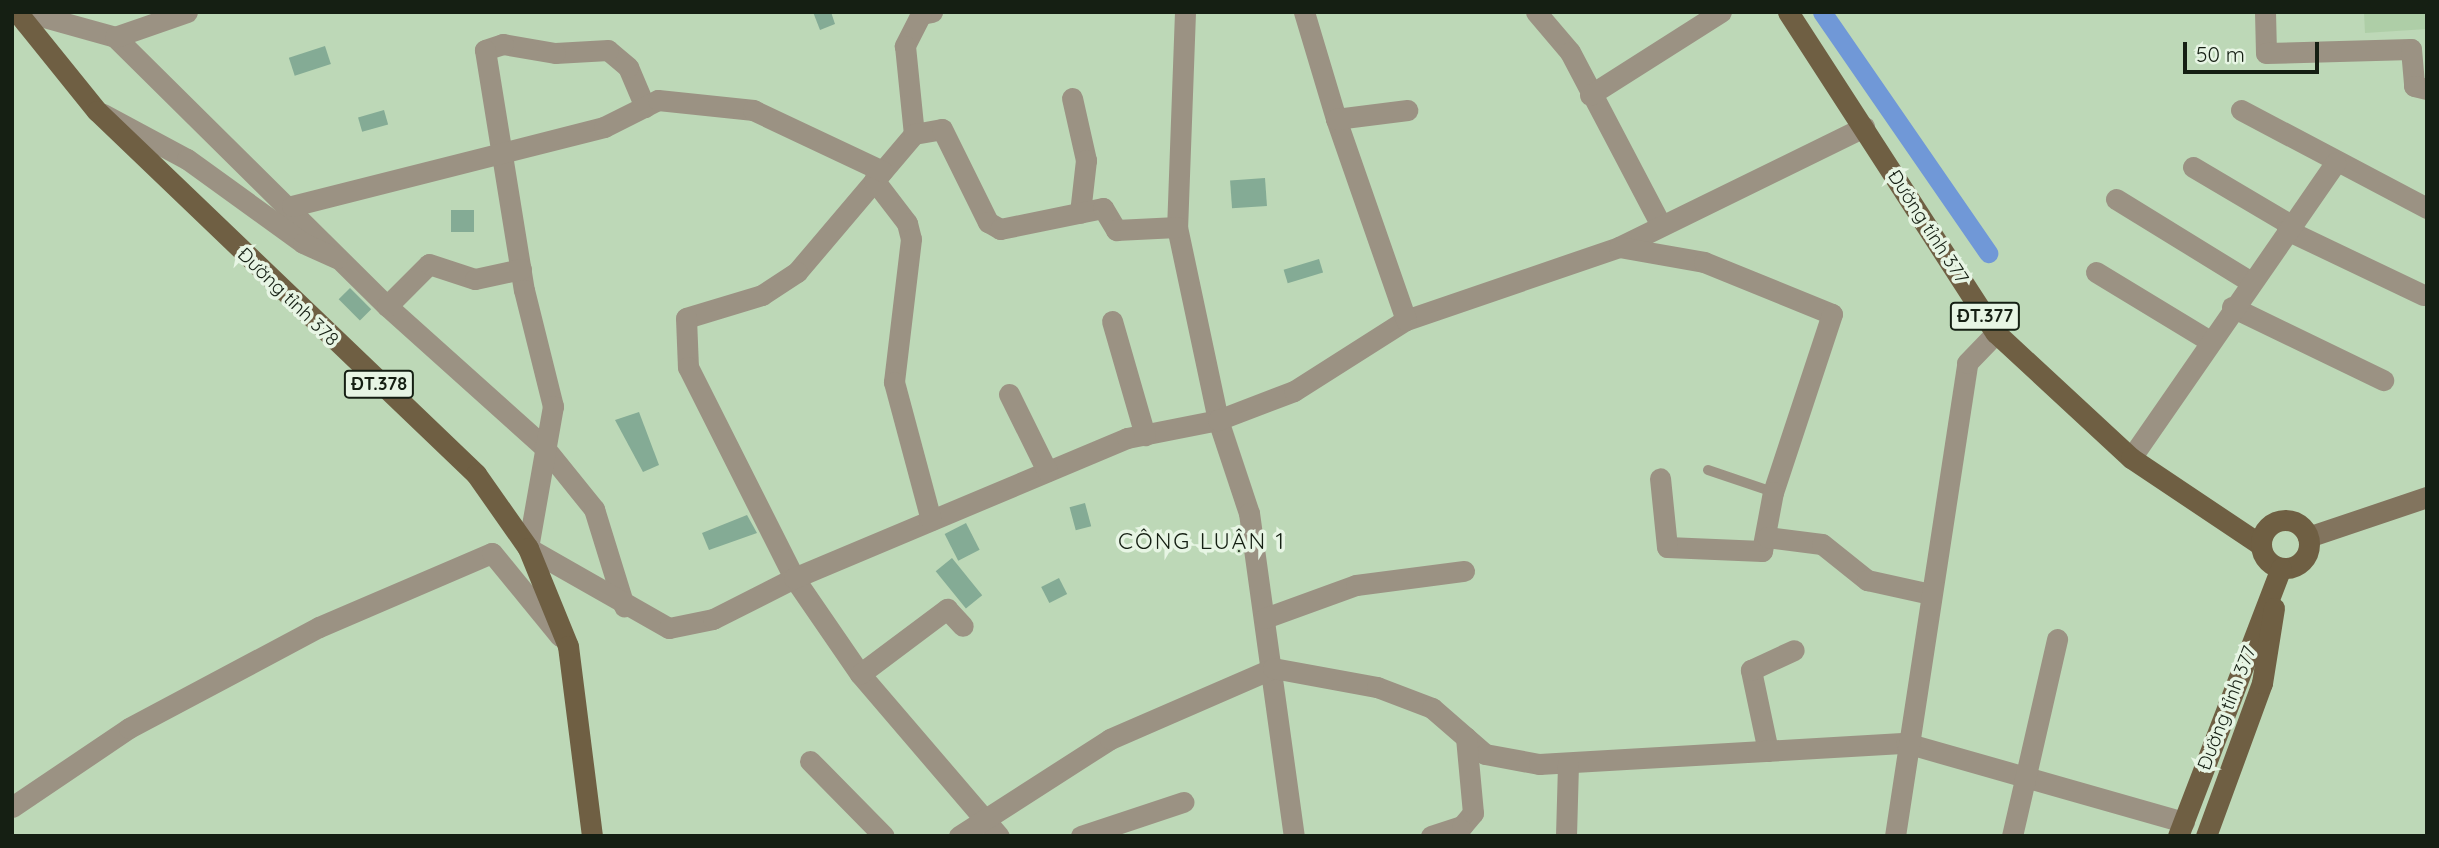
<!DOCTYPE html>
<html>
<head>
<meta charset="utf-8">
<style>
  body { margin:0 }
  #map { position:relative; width:2439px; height:848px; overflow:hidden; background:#bdd8b7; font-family:Quicksand,sans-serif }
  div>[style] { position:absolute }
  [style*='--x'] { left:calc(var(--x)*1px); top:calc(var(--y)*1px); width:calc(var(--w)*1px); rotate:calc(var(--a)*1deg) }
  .built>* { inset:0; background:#aecea7 }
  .canal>* { height:19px; margin:-9.5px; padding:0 9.5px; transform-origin:9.5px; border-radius:9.5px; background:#7098d7 }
  .building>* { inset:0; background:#84ab95; transform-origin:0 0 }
  .lane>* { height:10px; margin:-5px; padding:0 5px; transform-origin:5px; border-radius:5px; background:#9b9283 }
  .street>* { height:21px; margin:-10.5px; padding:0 10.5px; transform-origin:10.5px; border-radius:10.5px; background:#9b9283 }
  .secondary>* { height:21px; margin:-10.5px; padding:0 10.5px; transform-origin:10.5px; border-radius:10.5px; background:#82745e }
  .primary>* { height:21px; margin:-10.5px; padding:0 10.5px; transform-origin:10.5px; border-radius:10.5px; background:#6f5f43 }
  .primary>.ring { margin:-10.5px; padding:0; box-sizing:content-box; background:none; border:21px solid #6f5f43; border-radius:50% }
  span { translate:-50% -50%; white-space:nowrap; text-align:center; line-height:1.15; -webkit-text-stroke:7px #e7f5e4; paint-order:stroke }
  .shield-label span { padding:2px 5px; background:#e7f5e4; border:2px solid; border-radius:5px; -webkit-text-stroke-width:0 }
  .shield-label { font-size:18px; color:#151f13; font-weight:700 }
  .street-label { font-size:19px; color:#151f13 }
  .quarter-label { font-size:23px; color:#151f13; letter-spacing:2px }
  .frame { position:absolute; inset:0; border:14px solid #151f13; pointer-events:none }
  .scale { position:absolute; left:2183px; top:42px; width:136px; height:32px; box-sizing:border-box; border:4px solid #151f13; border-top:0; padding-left:9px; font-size:21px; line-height:24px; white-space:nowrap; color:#151f13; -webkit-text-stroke:5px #e7f5e4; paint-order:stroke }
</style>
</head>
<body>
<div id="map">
  <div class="built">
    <div style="clip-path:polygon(2364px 12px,2427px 12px,2427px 29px,2365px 33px)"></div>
  </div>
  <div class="canal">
    <div style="--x:1822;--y:12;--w:293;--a:55.4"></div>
  </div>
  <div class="building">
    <div style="clip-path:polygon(813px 12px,831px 12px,835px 24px,820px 30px)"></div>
    <div style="left:325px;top:46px;width:19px;height:38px;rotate:72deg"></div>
    <div style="left:384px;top:110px;width:15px;height:27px;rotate:74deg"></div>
    <div style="left:1265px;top:178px;width:28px;height:35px;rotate:86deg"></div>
    <div style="left:451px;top:210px;width:23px;height:22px"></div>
    <div style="left:1319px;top:259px;width:14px;height:37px;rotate:73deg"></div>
    <div style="left:350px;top:288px;width:30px;height:16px;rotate:45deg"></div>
    <div style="clip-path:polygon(639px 412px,659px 465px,643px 472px,615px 420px)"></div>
    <div style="left:1085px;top:503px;width:24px;height:16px;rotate:75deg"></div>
    <div style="clip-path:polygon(747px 515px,757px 533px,709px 550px,702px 533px)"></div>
    <div style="left:966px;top:523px;width:30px;height:24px;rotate:63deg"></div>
    <div style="left:952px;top:558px;width:48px;height:21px;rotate:51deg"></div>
    <div style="left:1059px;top:578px;width:18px;height:20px;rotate:63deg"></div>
  </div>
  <div class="lane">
    <div style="--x:1708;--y:470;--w:69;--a:18.7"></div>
  </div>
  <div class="street">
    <div style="--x:932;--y:12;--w:11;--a:170"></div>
    <div style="--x:921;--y:14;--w:36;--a:117"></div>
    <div style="--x:905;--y:46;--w:88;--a:84.2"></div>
    <div style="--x:914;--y:134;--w:181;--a:130.3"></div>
    <div style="--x:797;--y:272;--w:42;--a:146.7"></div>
    <div style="--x:762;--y:295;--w:79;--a:163.2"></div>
    <div style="--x:686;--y:318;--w:49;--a:87.7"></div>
    <div style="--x:688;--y:367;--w:236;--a:63.3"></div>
    <div style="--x:794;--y:578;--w:116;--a:55.5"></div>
    <div style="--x:860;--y:674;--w:213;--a:49.4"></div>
    <div style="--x:1185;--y:12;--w:215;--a:92.1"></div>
    <div style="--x:1177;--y:227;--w:197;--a:78"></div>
    <div style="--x:1218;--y:420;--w:98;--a:71.6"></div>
    <div style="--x:1249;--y:513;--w:326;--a:82.1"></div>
    <div style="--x:1304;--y:12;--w:112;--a:73.3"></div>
    <div style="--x:1536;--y:12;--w:52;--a:49.6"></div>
    <div style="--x:1570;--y:52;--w:195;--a:62.3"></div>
    <div style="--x:2265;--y:12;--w:41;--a:88.6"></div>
    <div style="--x:2266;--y:53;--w:145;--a:-1.6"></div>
    <div style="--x:2411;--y:49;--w:37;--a:85"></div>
    <div style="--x:2414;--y:86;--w:13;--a:13"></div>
    <div style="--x:25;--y:22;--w:16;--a:-22"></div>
    <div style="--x:40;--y:16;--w:78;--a:15.6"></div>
    <div style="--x:115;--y:37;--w:383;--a:44.7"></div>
    <div style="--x:387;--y:306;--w:211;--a:41.9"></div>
    <div style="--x:544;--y:447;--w:80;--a:51.1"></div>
    <div style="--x:594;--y:509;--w:102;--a:72.8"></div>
    <div style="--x:115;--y:37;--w:76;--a:-19.1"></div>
    <div style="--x:1590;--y:95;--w:155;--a:-32.4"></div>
    <div style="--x:1072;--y:98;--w:64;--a:77.3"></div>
    <div style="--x:1086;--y:160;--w:53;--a:96.5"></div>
    <div style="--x:645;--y:107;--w:43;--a:-113"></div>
    <div style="--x:628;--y:67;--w:26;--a:-140"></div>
    <div style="--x:608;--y:50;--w:53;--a:176.8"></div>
    <div style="--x:555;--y:53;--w:53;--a:-170.2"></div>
    <div style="--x:503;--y:44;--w:19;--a:162"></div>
    <div style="--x:485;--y:50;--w:243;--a:80.8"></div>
    <div style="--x:524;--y:290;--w:120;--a:76"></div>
    <div style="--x:553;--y:406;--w:144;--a:100"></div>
    <div style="--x:528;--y:548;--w:162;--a:29.6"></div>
    <div style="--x:669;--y:628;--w:45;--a:-11.6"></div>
    <div style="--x:713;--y:619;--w:91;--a:-26.8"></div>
    <div style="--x:794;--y:578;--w:361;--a:-22.8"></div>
    <div style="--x:1127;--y:438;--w:93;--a:-11.2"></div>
    <div style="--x:1218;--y:420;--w:81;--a:-20.9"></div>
    <div style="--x:1294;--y:391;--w:133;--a:-32.4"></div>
    <div style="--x:1406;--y:320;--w:225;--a:-18.9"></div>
    <div style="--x:1619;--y:247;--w:273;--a:-26.1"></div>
    <div style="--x:2241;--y:110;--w:210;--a:27.8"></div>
    <div style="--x:103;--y:114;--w:95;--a:28.2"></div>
    <div style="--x:187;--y:159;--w:143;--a:35.9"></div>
    <div style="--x:303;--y:243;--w:37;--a:24"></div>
    <div style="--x:914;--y:134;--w:28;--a:-10"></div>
    <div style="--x:942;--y:129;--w:104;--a:63.7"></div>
    <div style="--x:988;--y:222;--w:14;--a:30"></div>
    <div style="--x:1000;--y:229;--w:105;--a:-11.5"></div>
    <div style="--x:1103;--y:208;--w:26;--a:59"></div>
    <div style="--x:1116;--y:230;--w:61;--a:-2.8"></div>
    <div style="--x:2193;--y:167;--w:114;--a:30.6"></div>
    <div style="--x:874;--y:180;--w:54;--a:52.5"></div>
    <div style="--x:907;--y:223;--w:16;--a:76"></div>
    <div style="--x:911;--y:239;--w:144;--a:96.8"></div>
    <div style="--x:894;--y:382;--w:143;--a:75"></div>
    <div style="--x:2116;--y:199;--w:158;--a:31.6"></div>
    <div style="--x:292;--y:206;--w:322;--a:-14.2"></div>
    <div style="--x:604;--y:127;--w:60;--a:-26.6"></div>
    <div style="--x:658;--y:100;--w:96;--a:6"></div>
    <div style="--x:753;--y:110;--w:143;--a:25.3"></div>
    <div style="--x:2287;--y:230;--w:151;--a:25.5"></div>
    <div style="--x:1619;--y:247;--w:86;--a:10"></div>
    <div style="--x:1704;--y:262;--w:138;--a:22.1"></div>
    <div style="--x:1832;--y:314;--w:188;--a:108.3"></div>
    <div style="--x:1773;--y:492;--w:60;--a:100.6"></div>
    <div style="--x:1762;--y:551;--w:95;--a:-177.6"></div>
    <div style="--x:1667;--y:547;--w:69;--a:-95.8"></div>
    <div style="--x:2096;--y:272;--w:133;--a:31.2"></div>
    <div style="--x:387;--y:306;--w:59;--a:-45"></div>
    <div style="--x:429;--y:264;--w:48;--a:18.1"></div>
    <div style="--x:475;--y:279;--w:47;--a:-12.3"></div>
    <div style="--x:2232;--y:307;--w:168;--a:25.8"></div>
    <div style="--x:1406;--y:320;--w:213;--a:-109.2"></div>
    <div style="--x:1336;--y:119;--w:72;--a:-7.2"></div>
    <div style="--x:1112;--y:321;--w:119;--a:73.9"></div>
    <div style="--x:1009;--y:394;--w:86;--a:63.7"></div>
    <div style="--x:2131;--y:458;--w:359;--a:-55.3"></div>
    <div style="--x:1767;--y:537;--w:55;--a:7.3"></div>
    <div style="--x:1822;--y:544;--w:58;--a:38.7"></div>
    <div style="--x:1867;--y:580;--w:65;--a:12.5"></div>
    <div style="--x:1265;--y:618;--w:97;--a:-19.9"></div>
    <div style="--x:1356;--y:585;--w:109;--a:-7.4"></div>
    <div style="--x:860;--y:674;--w:109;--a:-36.8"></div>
    <div style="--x:947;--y:609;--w:23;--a:47"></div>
    <div style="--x:1768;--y:751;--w:83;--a:-101.9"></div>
    <div style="--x:1751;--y:670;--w:47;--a:-24.9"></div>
    <div style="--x:810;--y:761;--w:105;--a:45.4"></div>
    <div style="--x:12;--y:807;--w:141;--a:-34"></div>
    <div style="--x:129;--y:728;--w:215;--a:-28"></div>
    <div style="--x:319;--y:627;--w:188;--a:-23.2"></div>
    <div style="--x:492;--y:553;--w:107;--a:50.7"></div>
    <div style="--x:959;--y:836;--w:179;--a:-32.7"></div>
    <div style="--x:1110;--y:739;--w:178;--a:-23.5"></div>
    <div style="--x:1273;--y:668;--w:106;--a:10.4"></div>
    <div style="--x:1377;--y:687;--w:59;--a:20.9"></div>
    <div style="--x:1432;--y:708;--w:70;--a:41"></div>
    <div style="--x:1485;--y:754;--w:55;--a:10.5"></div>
    <div style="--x:1539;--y:764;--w:368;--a:-3.3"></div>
    <div style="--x:1906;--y:743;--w:289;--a:15.9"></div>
    <div style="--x:1081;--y:836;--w:108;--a:-18.4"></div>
    <div style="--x:1431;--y:836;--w:33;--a:-18"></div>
    <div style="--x:1462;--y:826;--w:17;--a:-50"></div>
    <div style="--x:1473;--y:813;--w:76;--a:-95.3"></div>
    <div style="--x:1566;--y:836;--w:73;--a:-88.4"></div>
    <div style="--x:1895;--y:836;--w:478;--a:-81.3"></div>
    <div style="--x:1967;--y:363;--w:42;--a:-46"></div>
    <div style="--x:2012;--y:836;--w:202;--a:-77.1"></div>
  </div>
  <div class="secondary">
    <div style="--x:2308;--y:537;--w:126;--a:-18.6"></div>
  </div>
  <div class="primary">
    <div style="--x:17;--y:12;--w:127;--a:51.1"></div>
    <div style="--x:97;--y:111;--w:525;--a:43.76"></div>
    <div style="--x:476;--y:474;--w:90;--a:54.9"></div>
    <div style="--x:528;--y:548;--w:106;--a:67.8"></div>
    <div style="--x:568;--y:646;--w:192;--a:82.8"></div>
    <div style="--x:1788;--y:12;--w:382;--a:57.1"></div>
    <div style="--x:1996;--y:333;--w:184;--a:42.8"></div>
    <div style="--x:2131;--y:458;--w:156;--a:33.8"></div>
    <div class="ring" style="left:2261px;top:520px;width:27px;height:27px"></div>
    <div style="--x:2178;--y:836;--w:287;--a:-69"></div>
    <div style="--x:2206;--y:836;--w:163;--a:-69.9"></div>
    <div style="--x:2262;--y:683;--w:76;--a:-80.9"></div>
  </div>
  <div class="shield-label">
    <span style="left:1985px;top:316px">ĐT.377</span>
    <span style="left:379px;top:384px">ĐT.378</span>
  </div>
  <div class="street-label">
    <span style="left:1928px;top:227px;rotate:57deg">Đường tỉnh 377</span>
    <span style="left:288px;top:297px;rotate:44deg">Đường tỉnh 378</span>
    <span style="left:2227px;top:708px;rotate:-69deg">Đường tỉnh 377</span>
  </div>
  <div class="quarter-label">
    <span style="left:1202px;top:541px">CÔNG LUẬN 1</span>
  </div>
  <div class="frame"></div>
  <div class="scale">50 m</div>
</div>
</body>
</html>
